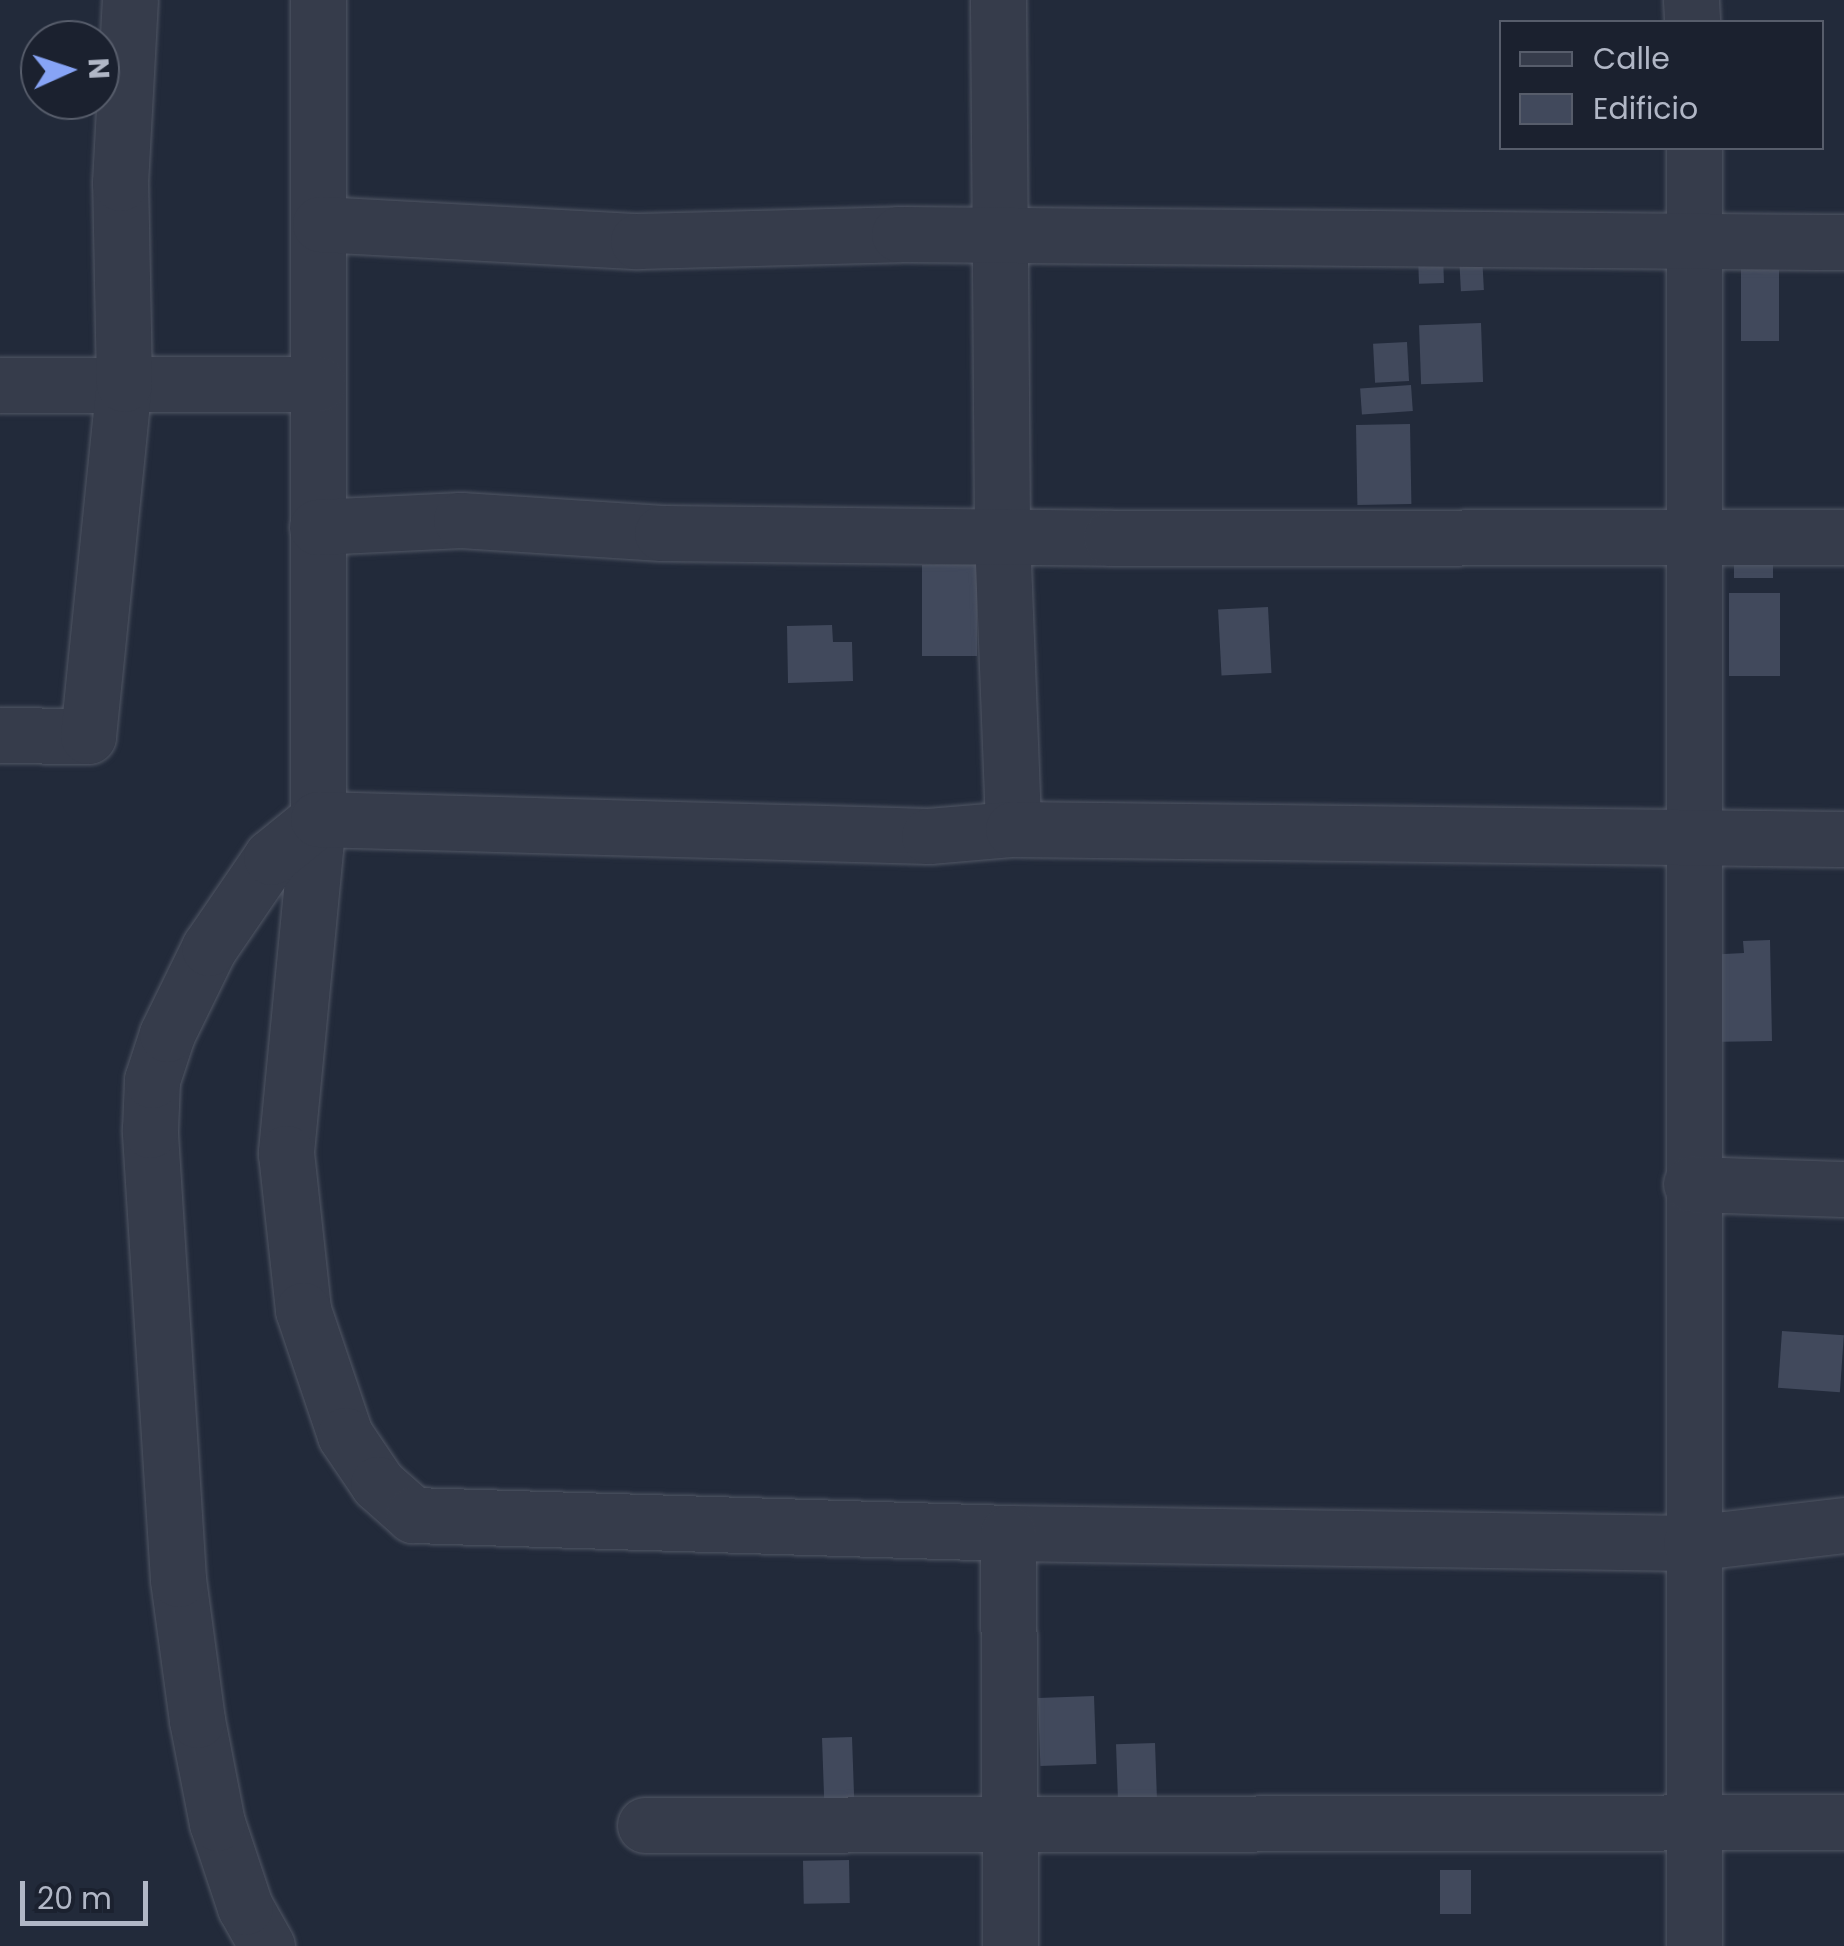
<!DOCTYPE html>
<html>
<head>
<meta charset="utf-8">
<style>
  body { margin:0 }
  #map { position:relative; width:1844px; height:1946px; overflow:hidden; background:#222a3a; font-family:Poppins,sans-serif }
  div>[style] { position:absolute }
  [style*='--x'] { left:calc(var(--x)*1px); top:calc(var(--y)*1px); width:calc(var(--w)*1px); rotate:calc(var(--a)*1deg) }
  .building>* { inset:0; background:#41495c; transform-origin:0 0 }
  .roads { filter:drop-shadow(0 0 2px #515765) drop-shadow(0 0 2px #515765) }
  .minor>* { height:55px; margin:-27.5px; padding:0 27.5px; transform-origin:27.5px; border-radius:27.5px; background:#363c4b }
  span { translate:-50% -50%; white-space:nowrap; text-align:center; line-height:1.15; -webkit-text-stroke:8px #1b212f; paint-order:stroke }
  .legend { position:absolute; left:1499px; top:20px; width:325px; height:130px; box-sizing:border-box; background:#1b212f; border:2px solid #575d6b; margin:0; padding:12px 18px; list-style:none; font-size:30px; color:#b1b7c6 }
  .legend li { display:flex; align-items:center; gap:20px; height:50px }
  .legend b { width:50px; border:2px solid #575d6b }
  .north { position:absolute; left:20px; top:20px; width:100px; height:100px; box-sizing:border-box; background:#1b212f; border:2px solid #575d6b; border-radius:50%; rotate:87deg; font-size:28px; font-weight:700; line-height:40px; text-align:center; color:#b1b7c6 }
  .north::after { content:''; display:block; margin:auto; width:35px; height:45px; background:#87a4f6; clip-path:polygon(50% 0,100% 100%,50% 72%,0 100%) }
  .scale { position:absolute; left:20px; top:1881px; width:128px; height:45px; box-sizing:border-box; border:5px solid #b1b7c6; border-top:0; padding-left:12px; font-size:30px; line-height:35px; white-space:nowrap; color:#b1b7c6; -webkit-text-stroke:8px #1b212f; paint-order:stroke }
</style>
</head>
<body>
<div id="map">
  <div class="building">
    <div style="left:1482px;top:254px;width:36px;height:23px;rotate:87deg"></div>
    <div style="left:1443px;top:255px;width:28px;height:25px;rotate:88deg"></div>
    <div style="left:1741px;top:269px;width:38px;height:72px"></div>
    <div style="left:1481px;top:323px;width:59px;height:62px;rotate:88deg"></div>
    <div style="left:1407px;top:342px;width:39px;height:34px;rotate:87deg"></div>
    <div style="left:1411px;top:385px;width:26px;height:51px;rotate:86deg"></div>
    <div style="left:1410px;top:424px;width:80px;height:54px;rotate:89deg"></div>
    <div style="left:1773px;top:558px;width:20px;height:39px;rotate:90deg"></div>
    <div style="left:922px;top:565px;width:55px;height:91px"></div>
    <div style="left:1729px;top:593px;width:51px;height:83px"></div>
    <div style="left:1268px;top:607px;width:66px;height:50px;rotate:87deg"></div>
    <div style="clip-path:polygon(832px 625px,833px 642px,852px 642px,853px 681px,788px 683px,787px 626px)"></div>
    <div style="clip-path:polygon(1770px 940px,1772px 1041px,1707px 1042px,1705px 955px,1744px 953px,1743px 941px)"></div>
    <div style="left:1782px;top:1331px;width:62px;height:57px;rotate:4deg"></div>
    <div style="left:1094px;top:1696px;width:68px;height:56px;rotate:88deg"></div>
    <div style="left:852px;top:1737px;width:68px;height:30px;rotate:88deg"></div>
    <div style="left:1155px;top:1743px;width:69px;height:39px;rotate:88deg"></div>
    <div style="left:849px;top:1860px;width:43px;height:46px;rotate:89deg"></div>
    <div style="left:1440px;top:1870px;width:31px;height:44px"></div>
  </div>
  <div class="roads">
    <div class="minor">
      <div style="--x:318;--y:0;--w:819;--a:90"></div>
      <div style="--x:318;--y:819;--w:336;--a:95.5"></div>
      <div style="--x:286;--y:1153;--w:158;--a:83.8"></div>
      <div style="--x:303;--y:1310;--w:132;--a:71.4"></div>
      <div style="--x:345;--y:1435;--w:59;--a:56"></div>
      <div style="--x:378;--y:1484;--w:47;--a:41.5"></div>
      <div style="--x:413;--y:1515;--w:595;--a:1.73"></div>
      <div style="--x:1008;--y:1533;--w:683;--a:0.84"></div>
      <div style="--x:1691;--y:1543;--w:154;--a:-6.7"></div>
      <div style="--x:998;--y:0;--w:536;--a:89.57"></div>
      <div style="--x:1002;--y:536;--w:293;--a:87.8"></div>
      <div style="--x:1691;--y:0;--w:22;--a:87"></div>
      <div style="--x:1694;--y:148;--w:1798;--a:90"></div>
      <div style="--x:320;--y:224;--w:318;--a:3.1"></div>
      <div style="--x:638;--y:241;--w:261;--a:-1.5"></div>
      <div style="--x:899;--y:234;--w:945;--a:0.49"></div>
      <div style="--x:0;--y:385;--w:318;--a:-0.2"></div>
      <div style="--x:317;--y:527;--w:144;--a:-2.8"></div>
      <div style="--x:461;--y:520;--w:201;--a:3.7"></div>
      <div style="--x:662;--y:533;--w:449;--a:0.6"></div>
      <div style="--x:1111;--y:538;--w:733;--a:-0.08"></div>
      <div style="--x:0;--y:735;--w:88;--a:0.7"></div>
      <div style="--x:88;--y:736;--w:354;--a:-84.2"></div>
      <div style="--x:124;--y:384;--w:201;--a:-91.1"></div>
      <div style="--x:120;--y:183;--w:183;--a:-86.9"></div>
      <div style="--x:1691;--y:1184;--w:153;--a:1.9"></div>
      <div style="--x:1008;--y:1533;--w:413;--a:89.7"></div>
      <div style="--x:645;--y:1825;--w:1199;--a:-0.14"></div>
      <div style="--x:267;--y:1946;--w:45;--a:-119.4"></div>
      <div style="--x:245;--y:1907;--w:89;--a:-108.4"></div>
      <div style="--x:217;--y:1823;--w:105;--a:-101"></div>
      <div style="--x:197;--y:1720;--w:142;--a:-97.7"></div>
      <div style="--x:178;--y:1579;--w:450;--a:-93.6"></div>
      <div style="--x:150;--y:1130;--w:50;--a:-87.7"></div>
      <div style="--x:152;--y:1080;--w:48;--a:-71.9"></div>
      <div style="--x:167;--y:1034;--w:96;--a:-64"></div>
      <div style="--x:209;--y:948;--w:110;--a:-55.7"></div>
      <div style="--x:271;--y:857;--w:60;--a:-39"></div>
      <div style="--x:318;--y:819;--w:611;--a:1.59"></div>
      <div style="--x:929;--y:836;--w:84;--a:-4.8"></div>
      <div style="--x:1013;--y:829;--w:831;--a:0.69"></div>
    </div>
  </div>
  <ul class="legend">
  <li><b style="height:12px;background:#363c4b"></b>Calle</li>
  <li><b style="height:28px;background:#41495c"></b>Edificio</li>
  </ul>
  <div class="north">N</div>
  <div class="scale">20 m</div>
</div>
</body>
</html>
